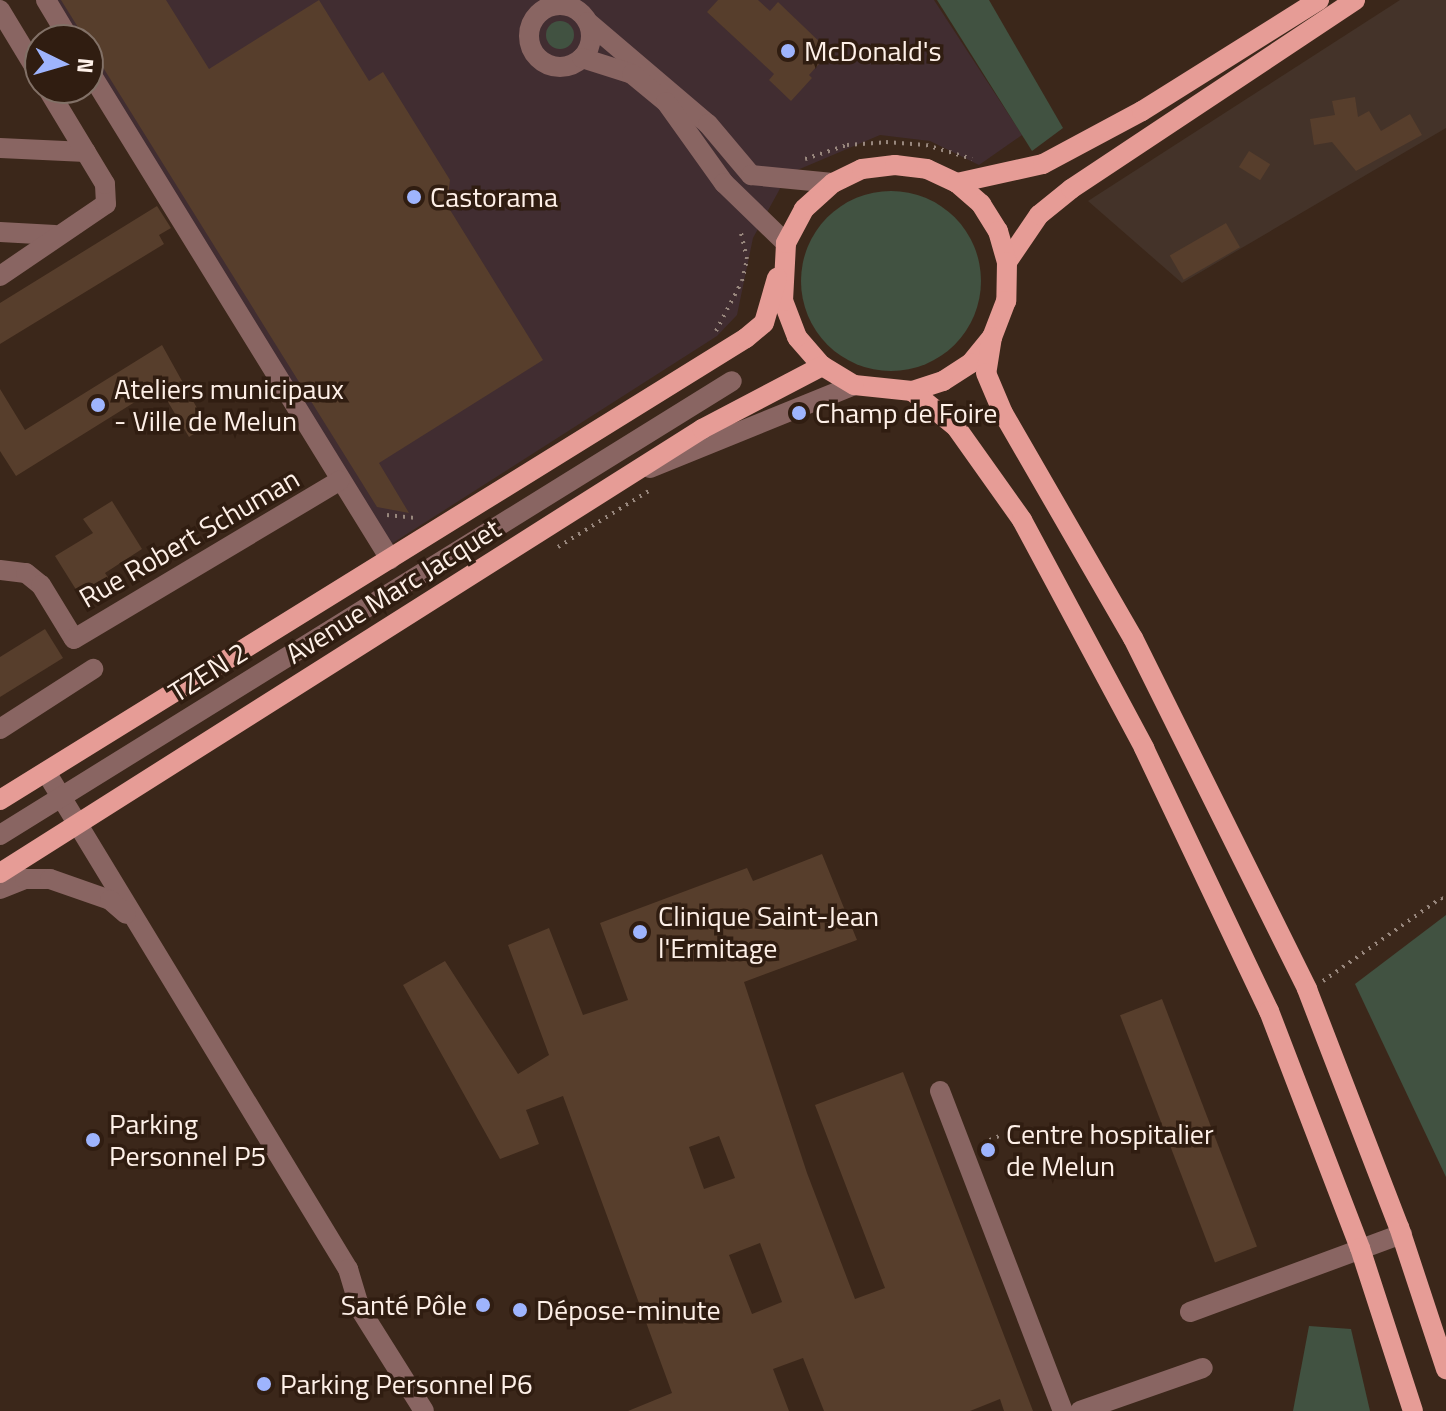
<!DOCTYPE html>
<html>
<head>
<meta charset="utf-8">
<style>
  body { margin:0 }
  #map { position:relative; width:1446px; height:1411px; overflow:hidden; background:#3b271a; font-family:"Titillium Web",sans-serif }
  div>[style] { position:absolute }
  [style*='--x'] { left:calc(var(--x)*1px); top:calc(var(--y)*1px); width:calc(var(--w)*1px); rotate:calc(var(--a)*1deg) }
  .commercial>* { inset:0; background:#412d31 }
  .industrial>* { inset:0; background:#443329 }
  .green>* { inset:0; background:#415241 }
  .round { border-radius:50% }
  .building>* { inset:0; background:#573e2c; transform-origin:0 0 }
  .path>* { height:4px; margin-top:-2px; transform-origin:0; background:repeating-linear-gradient(90deg,#98877d 0 2px,transparent 0 8px) }
  .minor>* { height:20px; margin:-10px; padding:0 10px; transform-origin:10px; border-radius:10px; background:#896562 }
  .minor>.ring { margin:-10px; padding:0; box-sizing:content-box; background:none; border:20px solid #896562; border-radius:50% }
  .major>* { height:20px; margin:-10px; padding:0 10px; transform-origin:10px; border-radius:10px; background:#e69c96 }
  .dots>* { width:22px; height:22px; translate:-50% -50%; box-sizing:border-box; border:4px solid #301d11; border-radius:50% }
  span { translate:-50% -50%; white-space:nowrap; text-align:center; line-height:1.15; -webkit-text-stroke:7px #301d11; paint-order:stroke }
  .poi-label { font-size:28px; color:#fef0e8 }
  .left { translate:0 -50%; text-align:left }
  .right { translate:-100% -50%; text-align:right }
  .street-label { font-size:28px; color:#fef0e8 }
  .north { position:absolute; left:24px; top:24px; width:80px; height:80px; box-sizing:border-box; background:#301d11; border:2px solid #827167; border-radius:50%; rotate:95deg; font-size:22px; font-weight:700; line-height:32px; text-align:center; color:#fef0e8 }
  .north::after { content:''; display:block; margin:auto; width:28px; height:36px; background:#9eb4fd; clip-path:polygon(50% 0,100% 100%,50% 72%,0 100%) }
</style>
</head>
<body>
<div id="map">
  <div class="commercial">
    <div style="clip-path:polygon(44px 0,934px 0,1022px 135px,979px 165px,930px 141px,880px 135px,788px 174px,753px 238px,737px 315px,717px 336px,385px 548px,88px 71px,88px 40px,69px 40px)"></div>
  </div>
  <div class="industrial">
    <div style="clip-path:polygon(1400px 0,1446px 0,1446px 128px,1182px 283px,1088px 201px)"></div>
  </div>
  <div class="green">
    <div style="clip-path:polygon(937px 0,989px 0,1063px 128px,1032px 151px)"></div>
    <div class="round" style="left:546px;top:21px;width:28px;height:28px"></div>
    <div class="round" style="left:801px;top:191px;width:180px;height:180px"></div>
    <div style="clip-path:polygon(1446px 915px,1446px 1177px,1355px 984px)"></div>
    <div style="clip-path:polygon(1309px 1326px,1351px 1329px,1370px 1411px,1293px 1411px)"></div>
  </div>
  <div class="building">
    <div style="clip-path:polygon(61px 0,166px 0,209px 69px,319px 0,369px 81px,383px 72px,450px 180px,447px 205px,543px 360px,379px 463px,409px 513px,377px 507px)"></div>
    <div style="clip-path:polygon(718px 0,758px 0,770px 11px,778px 2px,826px 48px,828px 54px,809px 75px,812px 78px,791px 101px,769px 80px,774px 74px,707px 12px)"></div>
    <div style="clip-path:polygon(1355px 97px,1358px 117px,1369px 111px,1381px 131px,1410px 114px,1422px 135px,1356px 171px,1332px 142px,1314px 145px,1310px 119px,1335px 115px,1332px 101px)"></div>
    <div style="left:1249px;top:151px;width:25px;height:19px;rotate:32deg"></div>
    <div style="clip-path:polygon(157px 206px,171px 228px,159px 235px,164px 244px,0 344px,0 303px)"></div>
    <div style="left:1226px;top:223px;width:28px;height:65px;rotate:60deg"></div>
    <div style="clip-path:polygon(162px 345px,207px 426px,189px 437px,159px 387px,16px 476px,0 451px,0 389px,25px 430px)"></div>
    <div style="clip-path:polygon(112px 501px,142px 549px,105px 573px,114px 586px,85px 604px,55px 556px,93px 533px,83px 519px)"></div>
    <div style="clip-path:polygon(45px 629px,63px 658px,0 697px,0 657px)"></div>
    <div style="clip-path:polygon(evenodd,822px 854px,857px 940px,744px 982px,807px 1173px,855px 1299px,885px 1288px,815px 1105px,903px 1072px,1033px 1411px,1004px 1411px,1000px 1399px,970px 1411px,824px 1411px,803px 1358px,773px 1369px,789px 1411px,628px 1411px,672px 1393px,563px 1096px,526px 1110px,539px 1144px,500px 1159px,403px 985px,445px 961px,518px 1074px,549px 1055px,508px 945px,549px 928px,583px 1015px,628px 1000px,600px 923px,747px 868px,753px 881px,822px 854px,719px 1136px,735px 1178px,704px 1189px,689px 1147px,719px 1136px,822px 854px,760px 1243px,782px 1302px,752px 1314px,729px 1255px,760px 1243px)"></div>
    <div style="left:1162px;top:999px;width:265px;height:45px;rotate:69deg"></div>
  </div>
  <div class="path">
    <div style="--x:805;--y:159;--w:44;--a:-18.4"></div>
    <div style="--x:847;--y:145;--w:39;--a:-4"></div>
    <div style="--x:886;--y:142;--w:40;--a:4.3"></div>
    <div style="--x:926;--y:145;--w:48;--a:16.9"></div>
    <div style="--x:716;--y:331;--w:56;--a:-62.5"></div>
    <div style="--x:742;--y:281;--w:23;--a:-77"></div>
    <div style="--x:747;--y:259;--w:31;--a:-103"></div>
    <div style="--x:387;--y:515;--w:30;--a:6"></div>
    <div style="--x:558;--y:547;--w:110;--a:-31.7"></div>
    <div style="--x:1323;--y:981;--w:144;--a:-35.1"></div>
    <div style="--x:1441;--y:898;--w:5;--a:22"></div>
    <div style="--x:982;--y:1143;--w:22;--a:-22"></div>
  </div>
  <div class="minor">
    <div style="--x:46;--y:0;--w:47;--a:59"></div>
    <div class="ring" style="left:529px;top:5px;width:42px;height:42px"></div>
    <div style="--x:0;--y:10;--w:77;--a:58.8"></div>
    <div style="--x:588;--y:22;--w:157;--a:40.4"></div>
    <div style="--x:708;--y:124;--w:67;--a:49.9"></div>
    <div style="--x:751;--y:175;--w:82;--a:5.6"></div>
    <div style="--x:582;--y:58;--w:52;--a:17.7"></div>
    <div style="--x:632;--y:74;--w:44;--a:39.5"></div>
    <div style="--x:666;--y:102;--w:100;--a:54.4"></div>
    <div style="--x:724;--y:183;--w:86;--a:44.1"></div>
    <div style="--x:88;--y:69;--w:576;--a:58.35"></div>
    <div style="--x:0;--y:148;--w:86;--a:2.7"></div>
    <div style="--x:0;--y:232;--w:55;--a:3.1"></div>
    <div style="--x:0;--y:276;--w:128;--a:-34.2"></div>
    <div style="--x:106;--y:204;--w:20;--a:-93"></div>
    <div style="--x:105;--y:184;--w:112;--a:-121.1"></div>
    <div style="--x:650;--y:468;--w:220;--a:-22.1"></div>
    <div style="--x:0;--y:570;--w:26;--a:7"></div>
    <div style="--x:26;--y:573;--w:19;--a:39"></div>
    <div style="--x:41;--y:585;--w:63;--a:58.6"></div>
    <div style="--x:74;--y:639;--w:309;--a:-30.8"></div>
    <div style="--x:0;--y:729;--w:111;--a:-32.8"></div>
    <div style="--x:46;--y:772;--w:582;--a:58.72"></div>
    <div style="--x:348;--y:1269;--w:42;--a:73.3"></div>
    <div style="--x:360;--y:1309;--w:120;--a:57.9"></div>
    <div style="--x:0;--y:835;--w:861;--a:-31.81"></div>
    <div style="--x:0;--y:889;--w:27;--a:-22"></div>
    <div style="--x:25;--y:879;--w:25;--a:0"></div>
    <div style="--x:50;--y:879;--w:64;--a:19.3"></div>
    <div style="--x:110;--y:900;--w:21;--a:41"></div>
    <div style="--x:940;--y:1091;--w:343;--a:69"></div>
    <div style="--x:1190;--y:1312;--w:226;--a:-20.2"></div>
    <div style="--x:1080;--y:1411;--w:130;--a:-19.3"></div>
  </div>
  <div class="major">
    <div style="--x:957;--y:183;--w:88;--a:-12.5"></div>
    <div style="--x:1043;--y:164;--w:112;--a:-28.2"></div>
    <div style="--x:1142;--y:111;--w:209;--a:-32.1"></div>
    <div style="--x:1007;--y:262;--w:57;--a:-55.8"></div>
    <div style="--x:1039;--y:215;--w:41;--a:-39.1"></div>
    <div style="--x:1071;--y:189;--w:341;--a:-33.6"></div>
    <div style="--x:992;--y:337;--w:33;--a:129"></div>
    <div style="--x:971;--y:363;--w:33;--a:147"></div>
    <div style="--x:943;--y:381;--w:33;--a:162"></div>
    <div style="--x:912;--y:391;--w:58;--a:-174.1"></div>
    <div style="--x:854;--y:385;--w:37;--a:-149"></div>
    <div style="--x:822;--y:366;--w:38;--a:-131"></div>
    <div style="--x:797;--y:337;--w:39;--a:-111"></div>
    <div style="--x:783;--y:301;--w:58;--a:-87"></div>
    <div style="--x:786;--y:243;--w:38;--a:-62"></div>
    <div style="--x:804;--y:209;--w:39;--a:-42"></div>
    <div style="--x:833;--y:183;--w:32;--a:-26"></div>
    <div style="--x:862;--y:169;--w:33;--a:-7"></div>
    <div style="--x:895;--y:165;--w:32;--a:7"></div>
    <div style="--x:927;--y:169;--w:33;--a:25"></div>
    <div style="--x:957;--y:183;--w:32;--a:41"></div>
    <div style="--x:981;--y:204;--w:32;--a:58"></div>
    <div style="--x:998;--y:231;--w:32;--a:74"></div>
    <div style="--x:1007;--y:262;--w:39;--a:91"></div>
    <div style="--x:1006;--y:301;--w:39;--a:111"></div>
    <div style="--x:992;--y:337;--w:36;--a:99"></div>
    <div style="--x:986;--y:373;--w:43;--a:67"></div>
    <div style="--x:1003;--y:413;--w:260;--a:60"></div>
    <div style="--x:1133;--y:638;--w:392;--a:63.6"></div>
    <div style="--x:1307;--y:989;--w:255;--a:68.9"></div>
    <div style="--x:1399;--y:1227;--w:150;--a:71.7"></div>
    <div style="--x:912;--y:391;--w:57;--a:39.3"></div>
    <div style="--x:956;--y:427;--w:114;--a:54.6"></div>
    <div style="--x:1022;--y:520;--w:259;--a:61.8"></div>
    <div style="--x:1144;--y:748;--w:291;--a:64.6"></div>
    <div style="--x:1269;--y:1011;--w:254;--a:69"></div>
    <div style="--x:1360;--y:1248;--w:171;--a:72"></div>
    <div style="--x:0;--y:800;--w:877;--a:-31.77"></div>
    <div style="--x:746;--y:338;--w:23;--a:-40"></div>
    <div style="--x:764;--y:323;--w:47;--a:-73.9"></div>
    <div style="--x:0;--y:873;--w:831;--a:-32.31"></div>
    <div style="--x:702;--y:429;--w:136;--a:-27.7"></div>
  </div>
  <div class="dots">
    <div style="left:788px;top:51px;background:#9eb4fd"></div>
    <div style="left:414px;top:197px;background:#9eb4fd"></div>
    <div style="left:98px;top:405px;background:#9eb4fd"></div>
    <div style="left:799px;top:413px;background:#9eb4fd"></div>
    <div style="left:640px;top:932px;background:#9eb4fd"></div>
    <div style="left:93px;top:1140px;background:#9eb4fd"></div>
    <div style="left:988px;top:1150px;background:#9eb4fd"></div>
    <div style="left:483px;top:1305px;background:#9eb4fd"></div>
    <div style="left:520px;top:1310px;background:#9eb4fd"></div>
    <div style="left:264px;top:1384px;background:#9eb4fd"></div>
  </div>
  <div class="poi-label">
    <span class="left" style="left:804px;top:51px">McDonald's</span>
    <span class="left" style="left:430px;top:197px">Castorama</span>
    <span class="left" style="left:114px;top:405px">Ateliers municipaux<br>- Ville de Melun</span>
    <span class="left" style="left:815px;top:413px">Champ de Foire</span>
    <span class="left" style="left:658px;top:932px">Clinique Saint-Jean<br>l'Ermitage</span>
    <span class="left" style="left:109px;top:1140px">Parking<br>Personnel P5</span>
    <span class="left" style="left:1006px;top:1150px">Centre hospitalier<br>de Melun</span>
    <span class="right" style="left:467px;top:1305px">Santé Pôle</span>
    <span class="left" style="left:536px;top:1310px">Dépose-minute</span>
    <span class="left" style="left:280px;top:1384px">Parking Personnel P6</span>
  </div>
  <div class="street-label">
    <span style="left:189px;top:538px;rotate:-30deg">Rue Robert Schuman</span>
    <span style="left:393px;top:591px;rotate:-32deg">Avenue Marc Jacquet</span>
    <span style="left:208px;top:672px;rotate:-32deg">TZEN 2</span>
  </div>
  <div class="north">N</div>
</div>
</body>
</html>
